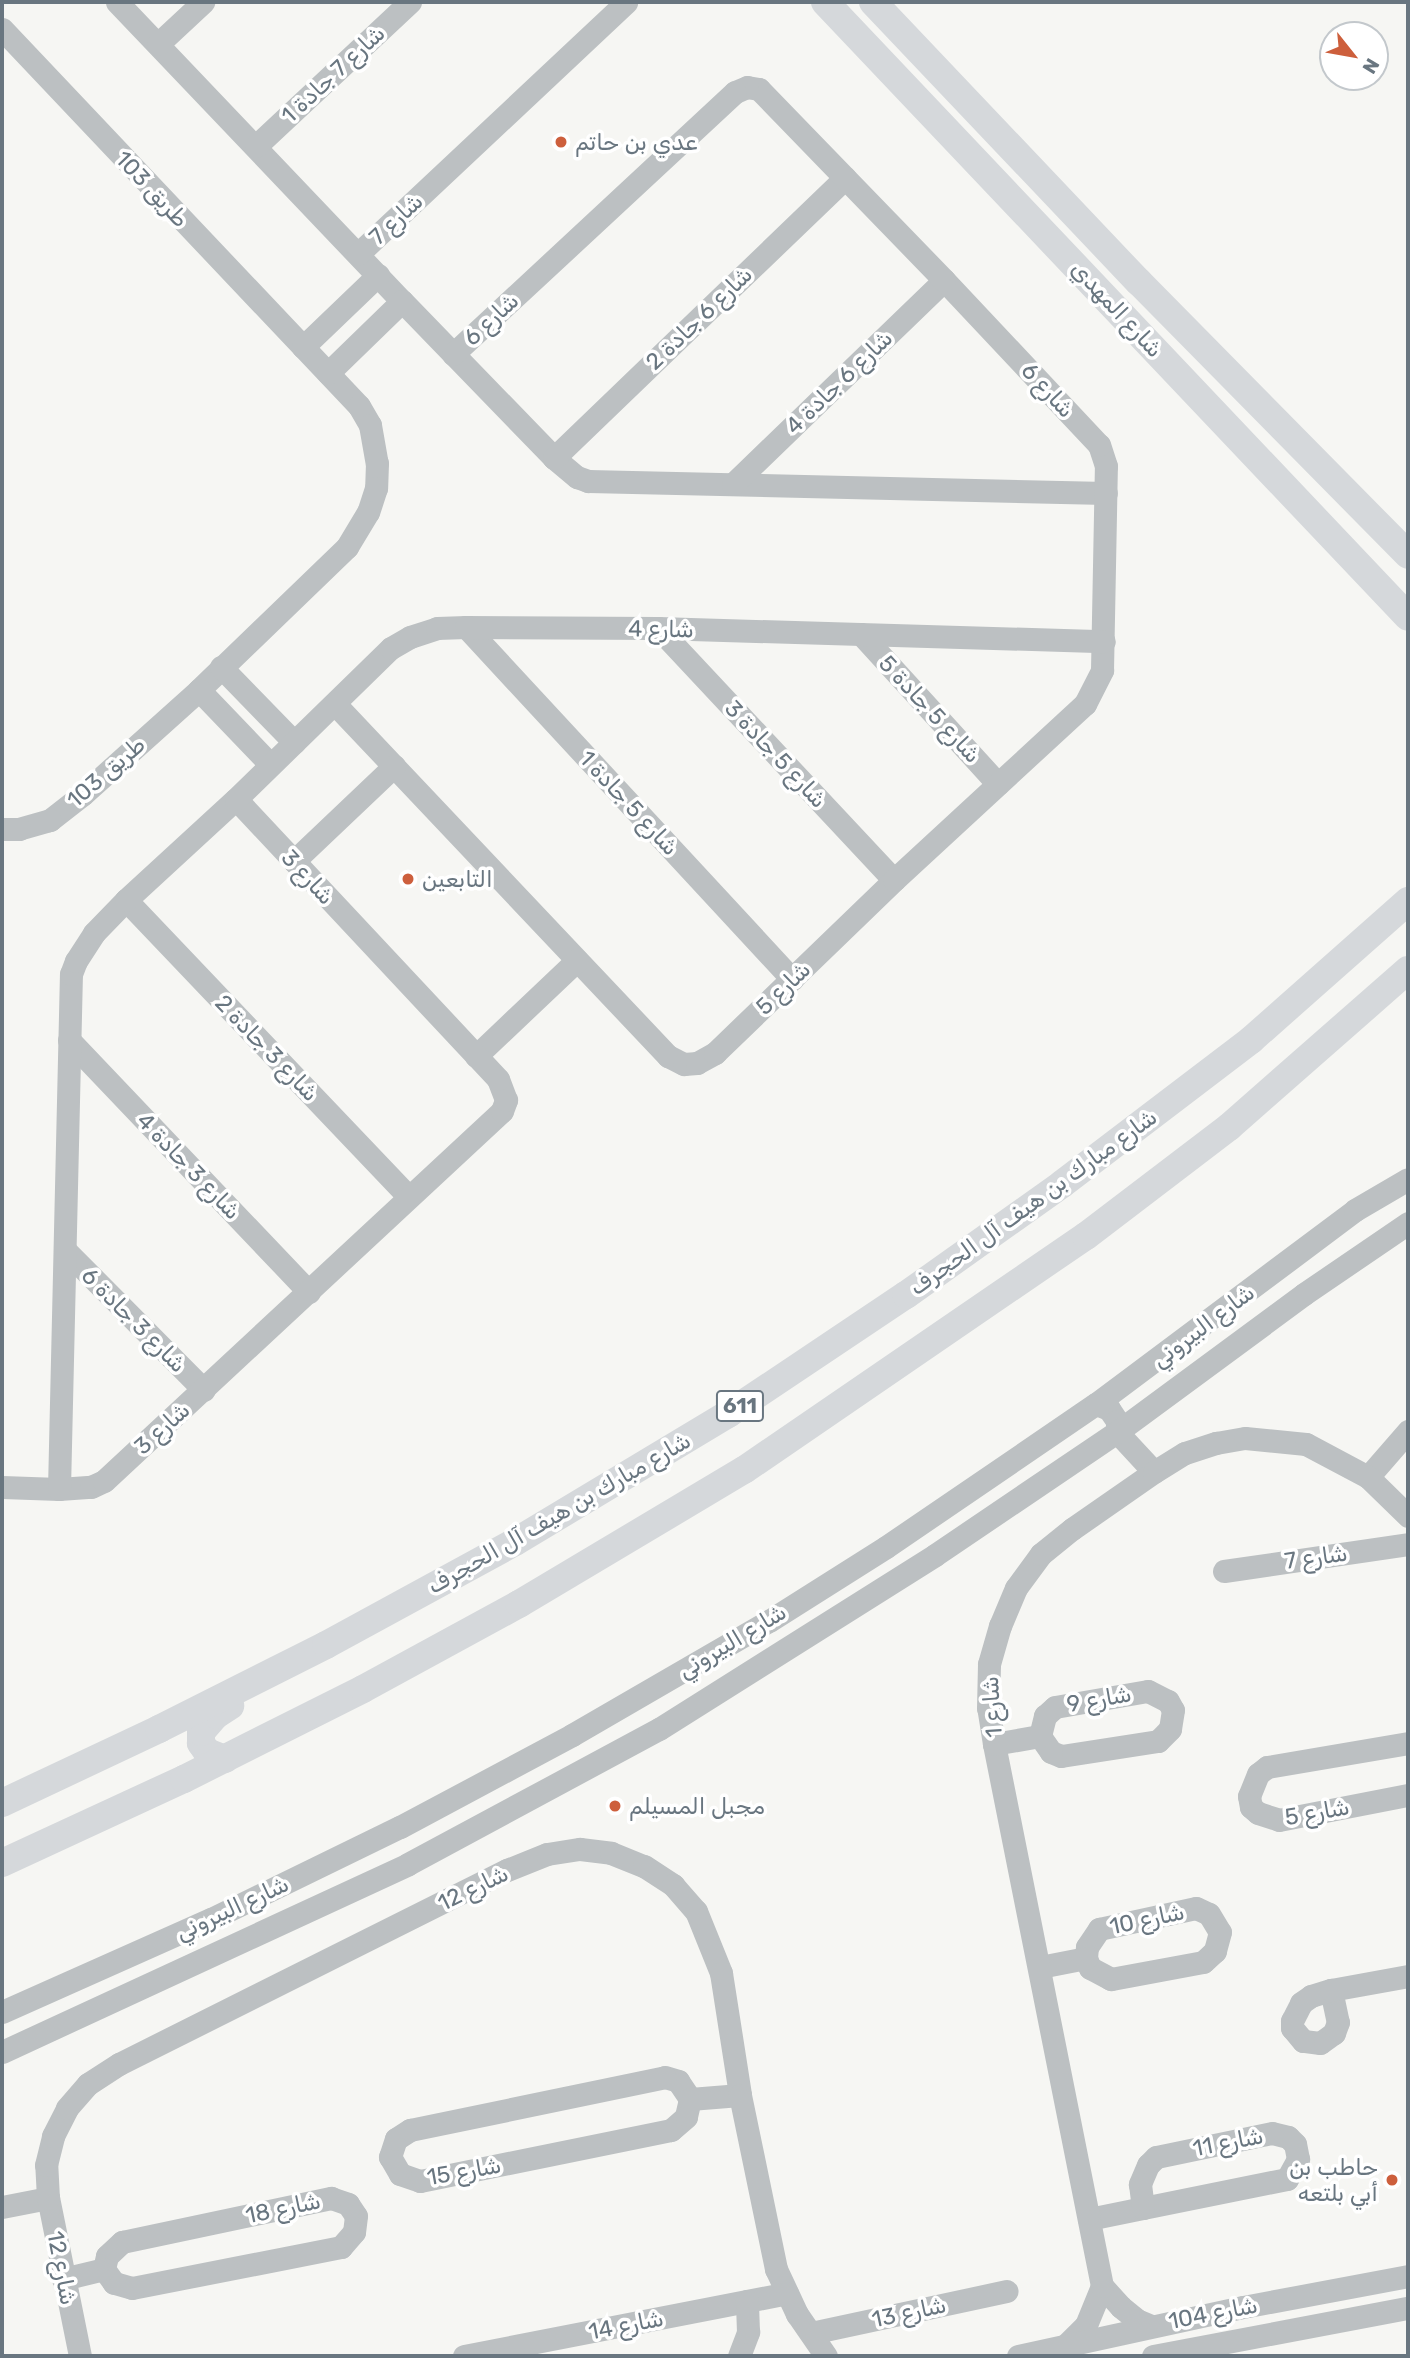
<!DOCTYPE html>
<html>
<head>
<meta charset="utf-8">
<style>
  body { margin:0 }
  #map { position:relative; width:1410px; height:2358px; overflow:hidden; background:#f6f6f3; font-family:Rubik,Vazirmatn,sans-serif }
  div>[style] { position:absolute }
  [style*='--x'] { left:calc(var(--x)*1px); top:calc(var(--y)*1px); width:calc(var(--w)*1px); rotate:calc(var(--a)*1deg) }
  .minor>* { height:23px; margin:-11.5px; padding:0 11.5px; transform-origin:11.5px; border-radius:11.5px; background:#bcc0c2 }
  .major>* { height:28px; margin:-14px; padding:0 14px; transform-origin:14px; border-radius:14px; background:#d5d8db }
  .dots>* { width:19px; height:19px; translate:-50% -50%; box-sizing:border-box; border:4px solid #fff; border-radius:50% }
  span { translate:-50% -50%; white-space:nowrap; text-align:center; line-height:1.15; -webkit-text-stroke:7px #fff; paint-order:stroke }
  .shield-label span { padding:2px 5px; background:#fff; border:2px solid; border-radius:5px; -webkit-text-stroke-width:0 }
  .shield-label { font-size:21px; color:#697680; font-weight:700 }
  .street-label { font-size:23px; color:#697680 }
  .poi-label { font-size:23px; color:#697680 }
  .left { translate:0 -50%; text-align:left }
  .right { translate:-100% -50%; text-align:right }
  .frame { position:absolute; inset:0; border:4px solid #697680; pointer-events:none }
  .north { position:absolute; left:1319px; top:21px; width:70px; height:70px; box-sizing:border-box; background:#fff; border:2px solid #c3c8cc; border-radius:50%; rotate:121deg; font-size:19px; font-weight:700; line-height:28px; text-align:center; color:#697680 }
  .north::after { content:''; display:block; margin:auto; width:24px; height:32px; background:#cd5f3c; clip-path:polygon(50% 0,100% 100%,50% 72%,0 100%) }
</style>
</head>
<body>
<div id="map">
  <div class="minor">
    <div style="--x:117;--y:2;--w:413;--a:46.4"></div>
    <div style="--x:402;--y:301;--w:219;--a:45.9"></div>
    <div style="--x:554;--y:458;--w:30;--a:40"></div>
    <div style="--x:577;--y:477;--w:12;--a:20"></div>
    <div style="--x:588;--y:481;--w:518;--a:1.33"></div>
    <div style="--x:2;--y:29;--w:519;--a:46.56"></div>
    <div style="--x:359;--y:406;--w:22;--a:60"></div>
    <div style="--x:370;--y:425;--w:39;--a:80"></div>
    <div style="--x:377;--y:463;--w:25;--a:92"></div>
    <div style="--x:376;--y:488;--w:25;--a:108"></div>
    <div style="--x:368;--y:512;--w:41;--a:121"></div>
    <div style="--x:347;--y:547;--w:206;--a:136"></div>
    <div style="--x:199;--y:690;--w:157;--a:138.1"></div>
    <div style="--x:82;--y:795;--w:41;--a:142"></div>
    <div style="--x:50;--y:820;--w:32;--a:164"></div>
    <div style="--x:19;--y:829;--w:17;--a:180"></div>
    <div style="--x:158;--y:44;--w:62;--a:-43"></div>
    <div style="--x:256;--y:146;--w:211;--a:-43.1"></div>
    <div style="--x:358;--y:254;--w:368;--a:-43.2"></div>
    <div style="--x:303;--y:347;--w:104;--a:-43.8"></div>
    <div style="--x:328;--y:373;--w:103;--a:-44.2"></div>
    <div style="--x:554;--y:458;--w:404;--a:-43.9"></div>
    <div style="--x:733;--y:484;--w:293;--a:-44"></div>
    <div style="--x:466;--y:627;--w:480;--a:47.2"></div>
    <div style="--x:658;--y:628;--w:345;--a:46.9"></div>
    <div style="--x:861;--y:634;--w:203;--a:47.6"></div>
    <div style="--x:221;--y:667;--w:105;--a:45.8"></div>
    <div style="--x:199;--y:690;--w:103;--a:46.2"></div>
    <div style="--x:335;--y:704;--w:485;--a:46.6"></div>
    <div style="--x:668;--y:1056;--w:18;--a:27"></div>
    <div style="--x:684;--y:1064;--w:13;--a:-4"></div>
    <div style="--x:697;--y:1063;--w:21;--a:-29"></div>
    <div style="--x:715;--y:1053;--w:249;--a:-44"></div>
    <div style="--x:894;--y:880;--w:260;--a:-42.7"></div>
    <div style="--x:1085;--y:704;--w:38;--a:-63"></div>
    <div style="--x:1102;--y:670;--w:204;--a:-88.9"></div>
    <div style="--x:1106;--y:466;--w:22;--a:-108"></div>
    <div style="--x:1099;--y:445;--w:226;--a:-133.2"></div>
    <div style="--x:944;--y:280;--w:266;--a:-134.1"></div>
    <div style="--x:759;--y:89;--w:12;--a:-171"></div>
    <div style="--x:747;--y:87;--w:13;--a:157"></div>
    <div style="--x:735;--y:92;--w:385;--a:137.1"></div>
    <div style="--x:294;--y:861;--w:138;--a:-43.5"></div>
    <div style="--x:126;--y:900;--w:409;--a:46.4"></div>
    <div style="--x:69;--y:1040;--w:348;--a:46.4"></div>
    <div style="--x:476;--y:1056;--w:139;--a:-43.5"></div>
    <div style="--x:65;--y:1250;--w:197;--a:45.2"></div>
    <div style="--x:1096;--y:1404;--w:14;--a:21"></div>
    <div style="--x:1109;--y:1409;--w:14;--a:56"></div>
    <div style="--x:1117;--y:1421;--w:11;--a:90"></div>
    <div style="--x:1117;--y:1432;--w:54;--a:47.2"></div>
    <div style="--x:1368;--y:1477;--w:61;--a:-49"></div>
    <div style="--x:2;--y:1487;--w:57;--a:2"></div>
    <div style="--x:59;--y:1489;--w:32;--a:-4"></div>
    <div style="--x:91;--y:1487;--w:14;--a:-25"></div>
    <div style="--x:104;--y:1481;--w:543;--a:-42.91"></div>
    <div style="--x:502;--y:1111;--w:12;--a:-70"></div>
    <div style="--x:506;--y:1100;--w:22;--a:-111"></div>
    <div style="--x:498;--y:1079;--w:383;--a:-133.1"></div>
    <div style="--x:59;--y:1489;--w:515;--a:-88.67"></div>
    <div style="--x:71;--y:974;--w:14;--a:-69"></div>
    <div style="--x:76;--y:961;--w:33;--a:-57"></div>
    <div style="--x:94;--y:933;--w:46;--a:-45.9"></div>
    <div style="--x:126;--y:900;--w:149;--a:-42.6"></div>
    <div style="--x:236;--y:799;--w:216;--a:-44.3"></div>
    <div style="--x:391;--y:648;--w:22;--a:-30"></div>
    <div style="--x:410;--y:637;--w:28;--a:-18"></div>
    <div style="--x:437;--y:628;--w:29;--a:-2"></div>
    <div style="--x:466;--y:627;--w:192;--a:0.3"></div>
    <div style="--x:658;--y:628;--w:446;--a:1.7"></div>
    <div style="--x:1224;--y:1571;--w:186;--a:-8.3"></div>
    <div style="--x:1148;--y:1691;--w:22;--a:27"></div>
    <div style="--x:1168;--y:1701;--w:10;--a:61"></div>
    <div style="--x:1173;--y:1710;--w:19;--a:99"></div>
    <div style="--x:1170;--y:1729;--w:17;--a:135"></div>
    <div style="--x:1158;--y:1741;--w:98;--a:171.2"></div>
    <div style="--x:1061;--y:1756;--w:11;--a:-158"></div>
    <div style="--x:1051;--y:1752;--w:19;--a:-125"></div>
    <div style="--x:1040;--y:1736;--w:21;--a:-76"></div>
    <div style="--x:1045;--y:1716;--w:13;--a:-42"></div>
    <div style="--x:1055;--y:1707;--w:94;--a:-9.8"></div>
    <div style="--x:1408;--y:1743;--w:143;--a:170.3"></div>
    <div style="--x:1267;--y:1767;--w:11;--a:142"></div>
    <div style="--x:1258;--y:1774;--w:24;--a:112"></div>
    <div style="--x:1249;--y:1796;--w:11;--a:80"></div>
    <div style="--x:1251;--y:1807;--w:9;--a:41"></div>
    <div style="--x:1258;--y:1813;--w:22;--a:18"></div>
    <div style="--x:1279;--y:1820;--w:131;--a:-11"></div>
    <div style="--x:994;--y:1744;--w:47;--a:-9.9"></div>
    <div style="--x:1196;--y:1908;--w:14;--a:25"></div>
    <div style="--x:1209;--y:1914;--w:21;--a:59"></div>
    <div style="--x:1220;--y:1932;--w:20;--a:105"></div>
    <div style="--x:1215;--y:1951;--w:16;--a:137"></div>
    <div style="--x:1203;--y:1962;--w:94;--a:169.5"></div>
    <div style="--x:1111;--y:1979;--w:24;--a:-152"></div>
    <div style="--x:1090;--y:1968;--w:11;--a:-112"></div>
    <div style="--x:1086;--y:1958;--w:11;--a:-85"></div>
    <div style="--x:1087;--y:1947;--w:22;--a:-56"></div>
    <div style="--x:1099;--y:1929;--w:99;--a:-12.2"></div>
    <div style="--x:1040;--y:1967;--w:47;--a:-11.1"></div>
    <div style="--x:1331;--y:1990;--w:33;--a:78"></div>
    <div style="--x:1338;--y:2022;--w:12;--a:110"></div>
    <div style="--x:1334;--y:2033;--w:17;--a:144"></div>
    <div style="--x:1320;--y:2043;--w:17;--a:-173"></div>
    <div style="--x:1303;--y:2041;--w:17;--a:-130"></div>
    <div style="--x:1292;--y:2028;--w:7;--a:-90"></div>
    <div style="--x:1292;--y:2021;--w:20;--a:-63"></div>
    <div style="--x:1301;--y:2003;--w:12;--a:-35"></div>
    <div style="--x:1311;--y:1996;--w:21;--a:-17"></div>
    <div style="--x:1331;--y:1990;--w:78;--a:-10.3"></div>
    <div style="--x:2;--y:2012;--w:229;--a:-24"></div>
    <div style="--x:211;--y:1919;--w:210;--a:-26"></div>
    <div style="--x:400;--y:1827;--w:195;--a:-28.1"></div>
    <div style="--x:572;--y:1735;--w:228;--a:-30.1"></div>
    <div style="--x:769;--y:1621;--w:138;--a:-32.3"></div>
    <div style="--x:886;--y:1547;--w:254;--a:-34.3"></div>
    <div style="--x:1096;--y:1404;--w:324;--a:-36.8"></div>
    <div style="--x:1355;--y:1210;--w:61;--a:-30.3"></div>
    <div style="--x:2;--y:2052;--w:447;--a:-24.8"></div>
    <div style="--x:408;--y:1864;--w:285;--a:-28.3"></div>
    <div style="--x:659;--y:1729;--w:326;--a:-32.2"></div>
    <div style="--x:935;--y:1555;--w:220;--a:-34.1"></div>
    <div style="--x:1117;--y:1432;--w:232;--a:-36.4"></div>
    <div style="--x:1304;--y:1294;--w:126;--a:-34.3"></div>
    <div style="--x:665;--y:2077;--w:14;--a:17"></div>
    <div style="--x:678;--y:2081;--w:22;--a:56"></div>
    <div style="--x:690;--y:2099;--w:18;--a:103"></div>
    <div style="--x:686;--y:2117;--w:20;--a:139"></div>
    <div style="--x:671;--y:2130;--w:256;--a:168.5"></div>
    <div style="--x:420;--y:2181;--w:21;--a:-161"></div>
    <div style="--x:400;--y:2174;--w:20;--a:-120"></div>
    <div style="--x:390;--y:2157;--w:19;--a:-72"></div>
    <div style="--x:396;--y:2139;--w:17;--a:-33"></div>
    <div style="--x:410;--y:2130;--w:260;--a:-11.7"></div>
    <div style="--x:690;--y:2099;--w:50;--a:-4.6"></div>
    <div style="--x:331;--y:2198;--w:18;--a:19"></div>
    <div style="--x:348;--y:2204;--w:14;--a:56"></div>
    <div style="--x:356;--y:2216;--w:16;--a:97"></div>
    <div style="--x:354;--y:2232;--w:20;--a:131"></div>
    <div style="--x:341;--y:2247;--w:213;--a:168.9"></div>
    <div style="--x:132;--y:2288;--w:19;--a:-164"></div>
    <div style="--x:114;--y:2283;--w:17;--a:-126"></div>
    <div style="--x:104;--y:2269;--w:13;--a:-77"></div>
    <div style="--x:107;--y:2256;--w:21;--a:-43"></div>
    <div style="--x:122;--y:2242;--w:214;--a:-11.9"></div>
    <div style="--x:2;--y:2207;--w:47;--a:-11.1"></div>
    <div style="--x:1089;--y:2219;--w:55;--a:-11.5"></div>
    <div style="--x:1143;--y:2208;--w:147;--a:-11.4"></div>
    <div style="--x:1287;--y:2179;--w:23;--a:-61"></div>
    <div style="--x:1298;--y:2159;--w:15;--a:-101"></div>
    <div style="--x:1295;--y:2144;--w:10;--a:-135"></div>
    <div style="--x:1288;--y:2137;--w:16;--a:-166"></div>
    <div style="--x:1272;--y:2133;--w:118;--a:168.3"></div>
    <div style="--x:1156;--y:2157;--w:11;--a:135"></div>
    <div style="--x:1148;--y:2165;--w:21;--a:113"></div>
    <div style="--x:1140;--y:2184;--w:24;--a:83"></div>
    <div style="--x:63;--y:2279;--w:42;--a:-13.7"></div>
    <div style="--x:1102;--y:2286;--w:28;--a:48"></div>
    <div style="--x:1121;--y:2307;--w:21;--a:39"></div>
    <div style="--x:1137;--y:2320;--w:15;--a:23"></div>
    <div style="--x:811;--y:2333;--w:200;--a:-12.1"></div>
    <div style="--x:1065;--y:2346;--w:30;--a:-45"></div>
    <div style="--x:1086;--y:2325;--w:42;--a:-67.7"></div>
    <div style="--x:1102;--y:2286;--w:553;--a:-101.27"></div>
    <div style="--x:994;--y:1744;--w:36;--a:-99"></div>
    <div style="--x:988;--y:1708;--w:44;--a:-88.7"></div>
    <div style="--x:989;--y:1664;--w:40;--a:-74"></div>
    <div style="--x:1000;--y:1626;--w:41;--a:-67.2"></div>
    <div style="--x:1016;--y:1588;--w:42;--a:-53.7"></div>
    <div style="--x:1041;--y:1554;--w:40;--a:-39"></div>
    <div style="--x:1072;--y:1529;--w:100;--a:-34.8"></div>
    <div style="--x:1154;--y:1472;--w:36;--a:-32"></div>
    <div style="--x:1185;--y:1453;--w:33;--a:-18"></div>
    <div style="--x:1216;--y:1443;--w:29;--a:-10"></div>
    <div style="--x:1245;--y:1438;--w:61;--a:5.6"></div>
    <div style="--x:1306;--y:1444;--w:70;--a:28"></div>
    <div style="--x:1368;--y:1477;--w:56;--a:44.3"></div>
    <div style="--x:80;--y:2356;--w:161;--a:-101.4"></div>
    <div style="--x:48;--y:2198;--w:33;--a:-93"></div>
    <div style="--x:46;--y:2165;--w:30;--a:-76"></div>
    <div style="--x:53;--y:2136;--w:31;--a:-63"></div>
    <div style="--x:67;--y:2108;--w:32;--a:-49"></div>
    <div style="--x:88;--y:2084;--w:37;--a:-33"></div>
    <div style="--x:119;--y:2064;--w:434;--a:-26.6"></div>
    <div style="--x:507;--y:1870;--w:43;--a:-21.8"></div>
    <div style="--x:547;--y:1854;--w:33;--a:-9"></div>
    <div style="--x:580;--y:1849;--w:31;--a:7"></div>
    <div style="--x:611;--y:1853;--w:35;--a:22"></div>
    <div style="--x:644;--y:1866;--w:35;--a:33"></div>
    <div style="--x:673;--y:1885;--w:35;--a:49"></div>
    <div style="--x:696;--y:1911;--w:67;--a:68"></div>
    <div style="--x:721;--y:1973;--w:123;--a:81.1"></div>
    <div style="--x:740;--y:2095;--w:178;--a:78.3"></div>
    <div style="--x:776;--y:2269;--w:50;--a:65"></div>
    <div style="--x:797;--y:2314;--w:51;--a:55.4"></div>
    <div style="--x:464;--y:2356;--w:329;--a:-11"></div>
    <div style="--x:739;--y:2356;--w:26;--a:-69"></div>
    <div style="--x:748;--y:2332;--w:31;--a:-92"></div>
    <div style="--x:1018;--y:2356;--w:230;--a:-12.3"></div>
    <div style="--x:1243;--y:2307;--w:168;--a:-10.6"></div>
    <div style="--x:1153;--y:2356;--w:259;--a:-10.7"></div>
  </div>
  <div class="major">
    <div style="--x:825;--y:2;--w:847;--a:46.53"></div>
    <div style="--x:873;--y:2;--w:386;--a:46.5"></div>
    <div style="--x:1139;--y:282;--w:383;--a:45.4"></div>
    <div style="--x:225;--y:1759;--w:19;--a:-159"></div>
    <div style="--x:207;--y:1752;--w:11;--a:-124"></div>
    <div style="--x:201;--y:1743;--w:11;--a:-90"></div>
    <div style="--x:201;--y:1732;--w:23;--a:-49"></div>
    <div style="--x:216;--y:1715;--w:17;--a:-33"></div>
    <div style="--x:2;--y:1803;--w:174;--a:-25.2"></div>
    <div style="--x:159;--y:1729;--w:187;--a:-26.7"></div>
    <div style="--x:326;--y:1645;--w:215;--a:-28.6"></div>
    <div style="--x:515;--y:1542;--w:249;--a:-31"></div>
    <div style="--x:728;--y:1414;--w:214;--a:-33.8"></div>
    <div style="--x:906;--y:1295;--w:191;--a:-35.4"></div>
    <div style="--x:1062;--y:1184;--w:238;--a:-37.3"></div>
    <div style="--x:1251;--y:1040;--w:210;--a:-41.5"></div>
    <div style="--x:2;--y:1863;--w:200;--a:-24.8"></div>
    <div style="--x:184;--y:1779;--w:200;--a:-26.7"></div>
    <div style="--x:363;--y:1689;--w:178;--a:-28.6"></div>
    <div style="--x:519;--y:1604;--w:262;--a:-30.8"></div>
    <div style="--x:744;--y:1470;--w:414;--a:-34.4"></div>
    <div style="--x:1086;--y:1236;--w:180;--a:-37.3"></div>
    <div style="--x:1229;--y:1127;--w:238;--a:-41.3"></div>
  </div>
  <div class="dots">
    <div style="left:561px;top:142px;background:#cd5f3c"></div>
    <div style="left:408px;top:879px;background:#cd5f3c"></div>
    <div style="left:615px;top:1806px;background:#cd5f3c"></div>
    <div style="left:1392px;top:2180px;background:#cd5f3c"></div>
  </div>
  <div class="shield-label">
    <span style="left:740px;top:1406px">611</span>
  </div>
  <div class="street-label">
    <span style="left:333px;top:74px;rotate:-43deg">شارع 7 جادة 1</span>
    <span style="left:152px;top:189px;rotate:47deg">طريق 103</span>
    <span style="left:396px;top:219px;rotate:-43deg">شارع 7</span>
    <span style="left:1117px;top:309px;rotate:47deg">شارع المهدي</span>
    <span style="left:699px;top:318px;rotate:-44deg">شارع 6 جادة 2</span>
    <span style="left:491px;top:319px;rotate:-43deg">شارع 6</span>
    <span style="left:839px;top:382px;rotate:-44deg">شارع 6 جادة 4</span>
    <span style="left:1048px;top:390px;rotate:47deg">شارع 6</span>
    <span style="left:661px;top:629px;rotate:1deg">شارع 4</span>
    <span style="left:930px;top:709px;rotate:47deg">شارع 5 جادة 5</span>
    <span style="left:776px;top:754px;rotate:47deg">شارع 5 جادة 3</span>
    <span style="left:106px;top:772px;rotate:-41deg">طريق 103</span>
    <span style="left:629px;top:803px;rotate:47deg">شارع 5 جادة 1</span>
    <span style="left:308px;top:877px;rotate:47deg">شارع 3</span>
    <span style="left:783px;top:988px;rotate:-44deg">شارع 5</span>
    <span style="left:267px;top:1048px;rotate:46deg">شارع 3 جادة 2</span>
    <span style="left:189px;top:1166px;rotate:46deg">شارع 3 جادة 4</span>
    <span style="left:1033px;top:1202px;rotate:-36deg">شارع مبارك بن هيف آل الحجرف</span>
    <span style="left:134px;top:1320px;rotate:45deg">شارع 3 جادة 6</span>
    <span style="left:1203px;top:1326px;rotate:-37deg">شارع البيروني</span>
    <span style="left:162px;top:1428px;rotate:-42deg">شارع 3</span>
    <span style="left:559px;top:1513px;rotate:-30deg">شارع مبارك بن هيف آل الحجرف</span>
    <span style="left:1316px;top:1557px;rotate:-8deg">شارع 7</span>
    <span style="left:732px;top:1641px;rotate:-31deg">شارع البيروني</span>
    <span style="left:1099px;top:1699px;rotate:-10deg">شارع 9</span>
    <span style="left:992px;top:1707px;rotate:-94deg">شارع 1</span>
    <span style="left:1317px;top:1812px;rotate:-10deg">شارع 5</span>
    <span style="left:473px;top:1888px;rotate:-26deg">شارع 12</span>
    <span style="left:232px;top:1908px;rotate:-25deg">شارع البيروني</span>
    <span style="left:1147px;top:1919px;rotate:-12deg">شارع 10</span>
    <span style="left:1228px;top:2142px;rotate:-11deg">شارع 11</span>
    <span style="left:464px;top:2171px;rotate:-10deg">شارع 15</span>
    <span style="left:283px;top:2208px;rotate:-12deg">شارع 18</span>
    <span style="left:62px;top:2268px;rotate:79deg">شارع 12</span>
    <span style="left:909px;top:2312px;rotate:-12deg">شارع 13</span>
    <span style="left:1213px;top:2313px;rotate:-11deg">شارع 104</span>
    <span style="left:626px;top:2325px;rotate:-11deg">شارع 14</span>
  </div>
  <div class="poi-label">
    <span class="left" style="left:575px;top:142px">عدي بن حاتم</span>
    <span class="left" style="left:422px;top:879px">التابعين</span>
    <span class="left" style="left:629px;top:1806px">مجبل المسيلم</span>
    <span class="right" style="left:1378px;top:2180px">حاطب بن<br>أبي بلتعه</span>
  </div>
  <div class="frame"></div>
  <div class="north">N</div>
</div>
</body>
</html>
